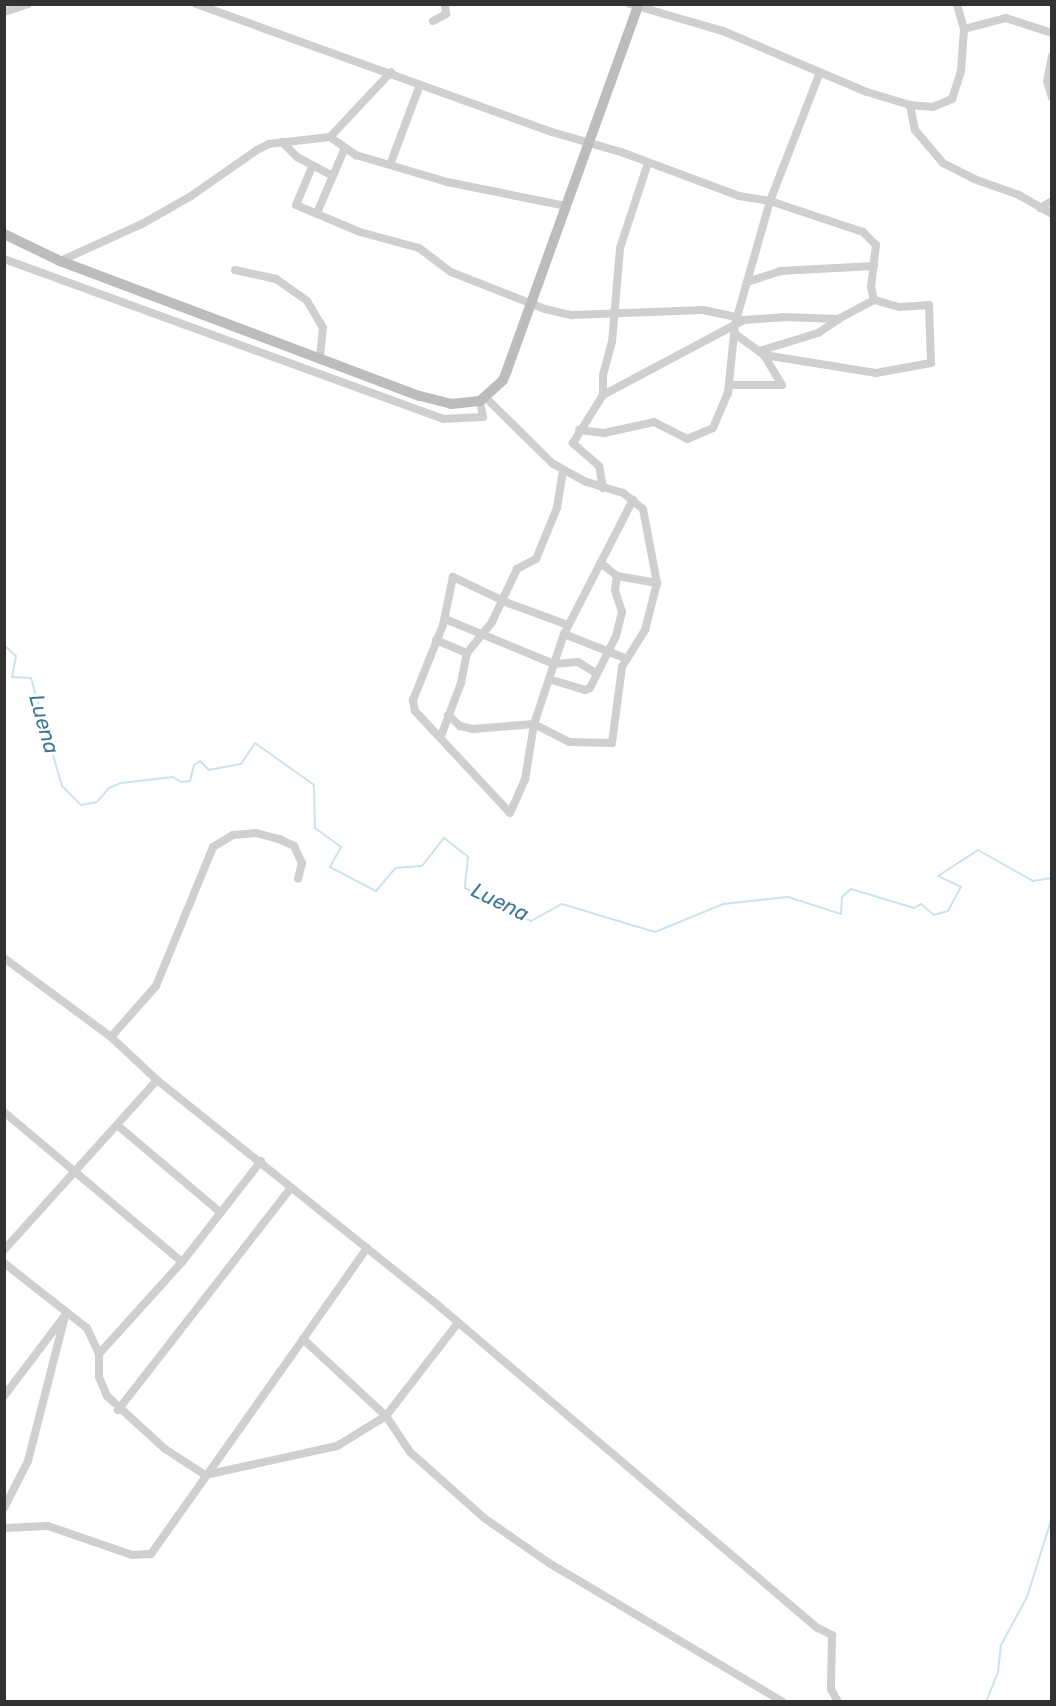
<!DOCTYPE html>
<html>
<head>
<meta charset="utf-8">
<style>
  body { margin:0 }
  #map { position:relative; width:1056px; height:1706px; overflow:hidden; background:#fff; font-family:Rubik,sans-serif }
  div>[style] { position:absolute }
  [style*='--x'] { left:calc(var(--x)*1px); top:calc(var(--y)*1px); width:calc(var(--w)*1px); rotate:calc(var(--a)*1deg) }
  .stream>* { height:2px; margin:-1px; padding:0 1px; transform-origin:1px; border-radius:1px; background:#cce2ee }
  .street>* { height:8px; margin:-4px; padding:0 4px; transform-origin:4px; border-radius:4px; background:#cfcfcf }
  .secondary>* { height:10px; margin:-5px; padding:0 5px; transform-origin:5px; border-radius:5px; background:#bcbcbc }
  span { translate:-50% -50%; white-space:nowrap; text-align:center; line-height:1.15; -webkit-text-stroke:6px #fff; paint-order:stroke }
  .water-label { font-size:21px; color:#3c7797; font-style:italic }
  .frame { position:absolute; inset:0; border:6px solid #323232; pointer-events:none }
</style>
</head>
<body>
<div id="map">
  <div class="stream">
    <div style="--x:4;--y:645;--w:16;--a:43"></div>
    <div style="--x:16;--y:656;--w:21;--a:101"></div>
    <div style="--x:12;--y:677;--w:19;--a:3"></div>
    <div style="--x:31;--y:678;--w:112;--a:74"></div>
    <div style="--x:62;--y:786;--w:27;--a:45"></div>
    <div style="--x:81;--y:805;--w:16;--a:-11"></div>
    <div style="--x:97;--y:802;--w:18;--a:-49"></div>
    <div style="--x:109;--y:788;--w:13;--a:-23"></div>
    <div style="--x:121;--y:783;--w:52;--a:-6.6"></div>
    <div style="--x:173;--y:777;--w:9;--a:32"></div>
    <div style="--x:181;--y:782;--w:9;--a:-6"></div>
    <div style="--x:190;--y:781;--w:16;--a:-76"></div>
    <div style="--x:194;--y:765;--w:7;--a:-34"></div>
    <div style="--x:200;--y:761;--w:13;--a:45"></div>
    <div style="--x:209;--y:770;--w:33;--a:-11"></div>
    <div style="--x:241;--y:764;--w:25;--a:-56"></div>
    <div style="--x:255;--y:743;--w:72;--a:35.4"></div>
    <div style="--x:314;--y:785;--w:43;--a:88.7"></div>
    <div style="--x:315;--y:828;--w:32;--a:36"></div>
    <div style="--x:341;--y:847;--w:23;--a:119"></div>
    <div style="--x:330;--y:867;--w:52;--a:27.6"></div>
    <div style="--x:376;--y:891;--w:30;--a:-50"></div>
    <div style="--x:395;--y:868;--w:27;--a:-4"></div>
    <div style="--x:422;--y:866;--w:36;--a:-52"></div>
    <div style="--x:444;--y:838;--w:31;--a:38"></div>
    <div style="--x:468;--y:857;--w:31;--a:96"></div>
    <div style="--x:465;--y:888;--w:74;--a:26.6"></div>
    <div style="--x:531;--y:921;--w:35;--a:-29"></div>
    <div style="--x:562;--y:904;--w:97;--a:16.8"></div>
    <div style="--x:655;--y:932;--w:74;--a:-22.4"></div>
    <div style="--x:723;--y:904;--w:65;--a:-6.1"></div>
    <div style="--x:788;--y:897;--w:56;--a:17.8"></div>
    <div style="--x:841;--y:914;--w:17;--a:-87"></div>
    <div style="--x:842;--y:897;--w:12;--a:-42"></div>
    <div style="--x:851;--y:889;--w:66;--a:16.8"></div>
    <div style="--x:914;--y:908;--w:8;--a:-30"></div>
    <div style="--x:921;--y:904;--w:17;--a:40"></div>
    <div style="--x:934;--y:915;--w:15;--a:-16"></div>
    <div style="--x:948;--y:911;--w:27;--a:-62"></div>
    <div style="--x:961;--y:887;--w:25;--a:-154"></div>
    <div style="--x:938;--y:876;--w:48;--a:-33"></div>
    <div style="--x:978;--y:850;--w:63;--a:29.4"></div>
    <div style="--x:1033;--y:881;--w:19;--a:-9"></div>
    <div style="--x:986;--y:1702;--w:32;--a:-68"></div>
    <div style="--x:998;--y:1672;--w:27;--a:-84"></div>
    <div style="--x:1001;--y:1645;--w:55;--a:-61.6"></div>
    <div style="--x:1027;--y:1597;--w:84;--a:-72.6"></div>
  </div>
  <div class="street">
    <div style="--x:196;--y:4;--w:378;--a:19.8"></div>
    <div style="--x:552;--y:132;--w:72;--a:16.2"></div>
    <div style="--x:621;--y:152;--w:126;--a:20.4"></div>
    <div style="--x:739;--y:196;--w:31;--a:9"></div>
    <div style="--x:770;--y:201;--w:98;--a:18.4"></div>
    <div style="--x:863;--y:232;--w:18;--a:45"></div>
    <div style="--x:876;--y:245;--w:42;--a:96.8"></div>
    <div style="--x:871;--y:287;--w:13;--a:77"></div>
    <div style="--x:630;--y:4;--w:97;--a:16.2"></div>
    <div style="--x:723;--y:31;--w:156;--a:23"></div>
    <div style="--x:867;--y:92;--w:45;--a:16.8"></div>
    <div style="--x:910;--y:105;--w:23;--a:5"></div>
    <div style="--x:933;--y:107;--w:21;--a:-23"></div>
    <div style="--x:952;--y:99;--w:29;--a:-72"></div>
    <div style="--x:961;--y:71;--w:42;--a:-85.9"></div>
    <div style="--x:964;--y:29;--w:26;--a:-106"></div>
    <div style="--x:4;--y:12;--w:25;--a:-18"></div>
    <div style="--x:433;--y:21;--w:15;--a:-28"></div>
    <div style="--x:446;--y:14;--w:10;--a:-96"></div>
    <div style="--x:964;--y:29;--w:43;--a:-14.7"></div>
    <div style="--x:1006;--y:18;--w:48;--a:18.1"></div>
    <div style="--x:1052;--y:56;--w:25;--a:101"></div>
    <div style="--x:1047;--y:81;--w:17;--a:73"></div>
    <div style="--x:910;--y:105;--w:25;--a:79"></div>
    <div style="--x:915;--y:130;--w:43;--a:49.7"></div>
    <div style="--x:943;--y:163;--w:35;--a:27"></div>
    <div style="--x:974;--y:179;--w:48;--a:19.6"></div>
    <div style="--x:1019;--y:195;--w:38;--a:30"></div>
    <div style="--x:330;--y:137;--w:32;--a:35"></div>
    <div style="--x:356;--y:155;--w:95;--a:16.5"></div>
    <div style="--x:447;--y:182;--w:121;--a:11.4"></div>
    <div style="--x:282;--y:142;--w:21;--a:45"></div>
    <div style="--x:297;--y:157;--w:38;--a:28"></div>
    <div style="--x:391;--y:162;--w:82;--a:-69.4"></div>
    <div style="--x:312;--y:167;--w:41;--a:112.8"></div>
    <div style="--x:296;--y:205;--w:69;--a:22.9"></div>
    <div style="--x:360;--y:232;--w:61;--a:15.2"></div>
    <div style="--x:419;--y:248;--w:40;--a:37"></div>
    <div style="--x:451;--y:272;--w:101;--a:21.5"></div>
    <div style="--x:545;--y:309;--w:28;--a:13"></div>
    <div style="--x:572;--y:315;--w:131;--a:-2.2"></div>
    <div style="--x:703;--y:310;--w:35;--a:12"></div>
    <div style="--x:1040;--y:208;--w:14;--a:-30"></div>
    <div style="--x:317;--y:213;--w:69;--a:-66.8"></div>
    <div style="--x:4;--y:259;--w:467;--a:20"></div>
    <div style="--x:443;--y:419;--w:40;--a:-2.9"></div>
    <div style="--x:483;--y:417;--w:16;--a:-101"></div>
    <div style="--x:60;--y:261;--w:90;--a:-24.3"></div>
    <div style="--x:142;--y:224;--w:56;--a:-29.7"></div>
    <div style="--x:191;--y:196;--w:80;--a:-34.9"></div>
    <div style="--x:257;--y:150;--w:13;--a:-27"></div>
    <div style="--x:269;--y:144;--w:61;--a:-6.5"></div>
    <div style="--x:330;--y:137;--w:89;--a:-46.8"></div>
    <div style="--x:235;--y:270;--w:42;--a:12.4"></div>
    <div style="--x:276;--y:279;--w:38;--a:35"></div>
    <div style="--x:307;--y:301;--w:31;--a:59"></div>
    <div style="--x:323;--y:328;--w:28;--a:96"></div>
    <div style="--x:747;--y:282;--w:35;--a:-18"></div>
    <div style="--x:780;--y:271;--w:94;--a:-3"></div>
    <div style="--x:764;--y:355;--w:113;--a:9.1"></div>
    <div style="--x:876;--y:373;--w:56;--a:-10.3"></div>
    <div style="--x:931;--y:363;--w:58;--a:-92"></div>
    <div style="--x:929;--y:305;--w:30;--a:176"></div>
    <div style="--x:899;--y:307;--w:26;--a:-164"></div>
    <div style="--x:874;--y:300;--w:40;--a:152"></div>
    <div style="--x:730;--y:385;--w:52;--a:0"></div>
    <div style="--x:782;--y:385;--w:35;--a:-121"></div>
    <div style="--x:764;--y:355;--w:36;--a:-144"></div>
    <div style="--x:603;--y:395;--w:160;--a:-28"></div>
    <div style="--x:744;--y:320;--w:39;--a:-4"></div>
    <div style="--x:783;--y:317;--w:56;--a:2"></div>
    <div style="--x:839;--y:319;--w:25;--a:146"></div>
    <div style="--x:818;--y:333;--w:62;--a:163"></div>
    <div style="--x:579;--y:430;--w:25;--a:7"></div>
    <div style="--x:604;--y:433;--w:51;--a:-12.4"></div>
    <div style="--x:654;--y:422;--w:37;--a:27"></div>
    <div style="--x:687;--y:439;--w:28;--a:-23"></div>
    <div style="--x:713;--y:428;--w:38;--a:-67"></div>
    <div style="--x:728;--y:393;--w:69;--a:-84.2"></div>
    <div style="--x:735;--y:324;--w:128;--a:-74.1"></div>
    <div style="--x:770;--y:201;--w:138;--a:-68.8"></div>
    <div style="--x:603;--y:488;--w:22;--a:-100"></div>
    <div style="--x:599;--y:466;--w:35;--a:-139"></div>
    <div style="--x:573;--y:443;--w:57;--a:-58"></div>
    <div style="--x:603;--y:395;--w:20;--a:-90"></div>
    <div style="--x:603;--y:375;--w:34;--a:-75"></div>
    <div style="--x:612;--y:342;--w:94;--a:-85.1"></div>
    <div style="--x:620;--y:248;--w:89;--a:-71.8"></div>
    <div style="--x:617;--y:576;--w:41;--a:9.9"></div>
    <div style="--x:445;--y:619;--w:118;--a:22.4"></div>
    <div style="--x:554;--y:664;--w:24;--a:-5"></div>
    <div style="--x:578;--y:662;--w:22;--a:32"></div>
    <div style="--x:568;--y:625;--w:64;--a:-159.9"></div>
    <div style="--x:508;--y:603;--w:61;--a:-154.7"></div>
    <div style="--x:453;--y:577;--w:49;--a:101.8"></div>
    <div style="--x:443;--y:625;--w:81;--a:111.8"></div>
    <div style="--x:413;--y:700;--w:11;--a:80"></div>
    <div style="--x:415;--y:711;--w:139;--a:47"></div>
    <div style="--x:510;--y:813;--w:36;--a:-66"></div>
    <div style="--x:525;--y:780;--w:57;--a:-80.9"></div>
    <div style="--x:534;--y:724;--w:95;--a:-71.6"></div>
    <div style="--x:564;--y:634;--w:151;--a:-62.8"></div>
    <div style="--x:564;--y:634;--w:66;--a:21.5"></div>
    <div style="--x:436;--y:640;--w:34;--a:23"></div>
    <div style="--x:549;--y:679;--w:38;--a:17"></div>
    <div style="--x:585;--y:690;--w:5;--a:-22"></div>
    <div style="--x:590;--y:688;--w:58;--a:-63.4"></div>
    <div style="--x:616;--y:636;--w:25;--a:-76"></div>
    <div style="--x:622;--y:612;--w:23;--a:-108"></div>
    <div style="--x:615;--y:590;--w:14;--a:-82"></div>
    <div style="--x:617;--y:576;--w:21;--a:-141"></div>
    <div style="--x:448;--y:715;--w:16;--a:43"></div>
    <div style="--x:460;--y:726;--w:13;--a:13"></div>
    <div style="--x:473;--y:729;--w:61;--a:-4.7"></div>
    <div style="--x:534;--y:724;--w:39;--a:27"></div>
    <div style="--x:569;--y:742;--w:43;--a:1.3"></div>
    <div style="--x:612;--y:743;--w:77;--a:-82.5"></div>
    <div style="--x:622;--y:667;--w:44;--a:-58.1"></div>
    <div style="--x:645;--y:630;--w:49;--a:-75.7"></div>
    <div style="--x:657;--y:583;--w:75;--a:-100.7"></div>
    <div style="--x:643;--y:509;--w:26;--a:-141"></div>
    <div style="--x:623;--y:493;--w:39;--a:-163"></div>
    <div style="--x:586;--y:482;--w:38;--a:-151"></div>
    <div style="--x:553;--y:464;--w:94;--a:-135.4"></div>
    <div style="--x:441;--y:736;--w:57;--a:-69.3"></div>
    <div style="--x:461;--y:683;--w:31;--a:-79"></div>
    <div style="--x:467;--y:653;--w:40;--a:-51"></div>
    <div style="--x:492;--y:622;--w:59;--a:-64.7"></div>
    <div style="--x:517;--y:569;--w:21;--a:-28"></div>
    <div style="--x:536;--y:559;--w:55;--a:-67.6"></div>
    <div style="--x:557;--y:508;--w:38;--a:-81"></div>
    <div style="--x:4;--y:958;--w:133;--a:36.4"></div>
    <div style="--x:111;--y:1037;--w:63;--a:43.1"></div>
    <div style="--x:157;--y:1080;--w:361;--a:38.7"></div>
    <div style="--x:439;--y:1306;--w:497;--a:40.4"></div>
    <div style="--x:818;--y:1628;--w:16;--a:27"></div>
    <div style="--x:832;--y:1635;--w:54;--a:91.1"></div>
    <div style="--x:831;--y:1689;--w:15;--a:62"></div>
    <div style="--x:111;--y:1037;--w:68;--a:-48.6"></div>
    <div style="--x:156;--y:986;--w:150;--a:-67.7"></div>
    <div style="--x:213;--y:847;--w:23;--a:-31"></div>
    <div style="--x:233;--y:835;--w:23;--a:-5"></div>
    <div style="--x:256;--y:833;--w:24;--a:15"></div>
    <div style="--x:279;--y:839;--w:17;--a:25"></div>
    <div style="--x:294;--y:846;--w:19;--a:65"></div>
    <div style="--x:302;--y:863;--w:16;--a:104"></div>
    <div style="--x:4;--y:1112;--w:233;--a:40.1"></div>
    <div style="--x:117;--y:1125;--w:136;--a:40.2"></div>
    <div style="--x:261;--y:1161;--w:128;--a:128"></div>
    <div style="--x:182;--y:1262;--w:124;--a:132.1"></div>
    <div style="--x:99;--y:1354;--w:23;--a:90"></div>
    <div style="--x:99;--y:1377;--w:21;--a:67"></div>
    <div style="--x:107;--y:1396;--w:79;--a:42.4"></div>
    <div style="--x:165;--y:1449;--w:48;--a:33"></div>
    <div style="--x:205;--y:1475;--w:135;--a:-12.4"></div>
    <div style="--x:337;--y:1446;--w:57;--a:-31.5"></div>
    <div style="--x:386;--y:1416;--w:118;--a:-52.3"></div>
    <div style="--x:367;--y:1248;--w:111;--a:125.1"></div>
    <div style="--x:303;--y:1339;--w:113;--a:42.9"></div>
    <div style="--x:386;--y:1416;--w:43;--a:56.3"></div>
    <div style="--x:410;--y:1452;--w:99;--a:41.7"></div>
    <div style="--x:484;--y:1518;--w:79;--a:34.7"></div>
    <div style="--x:549;--y:1563;--w:272;--a:30.7"></div>
    <div style="--x:4;--y:1250;--w:229;--a:-48"></div>
    <div style="--x:4;--y:1263;--w:105;--a:38.1"></div>
    <div style="--x:87;--y:1328;--w:29;--a:65"></div>
    <div style="--x:4;--y:1396;--w:98;--a:-52.9"></div>
    <div style="--x:118;--y:1410;--w:281;--a:-52.1"></div>
    <div style="--x:4;--y:1508;--w:53;--a:-62.9"></div>
    <div style="--x:28;--y:1461;--w:150;--a:-75.7"></div>
    <div style="--x:4;--y:1528;--w:44;--a:-2.6"></div>
    <div style="--x:48;--y:1526;--w:89;--a:19"></div>
    <div style="--x:132;--y:1555;--w:19;--a:-3"></div>
    <div style="--x:151;--y:1554;--w:263;--a:-54.7"></div>
  </div>
  <div class="secondary">
    <div style="--x:4;--y:234;--w:62;--a:25.7"></div>
    <div style="--x:60;--y:261;--w:384;--a:20.6"></div>
    <div style="--x:420;--y:396;--w:32;--a:14"></div>
    <div style="--x:451;--y:404;--w:29;--a:-6"></div>
    <div style="--x:480;--y:401;--w:31;--a:-42"></div>
    <div style="--x:503;--y:380;--w:11;--a:-68"></div>
    <div style="--x:507;--y:370;--w:389;--a:-70.2"></div>
  </div>
  <div class="water-label">
    <span style="left:44px;top:724px;rotate:74deg">Luena</span>
    <span style="left:500px;top:902px;rotate:26deg">Luena</span>
  </div>
  <div class="frame"></div>
</div>
</body>
</html>
